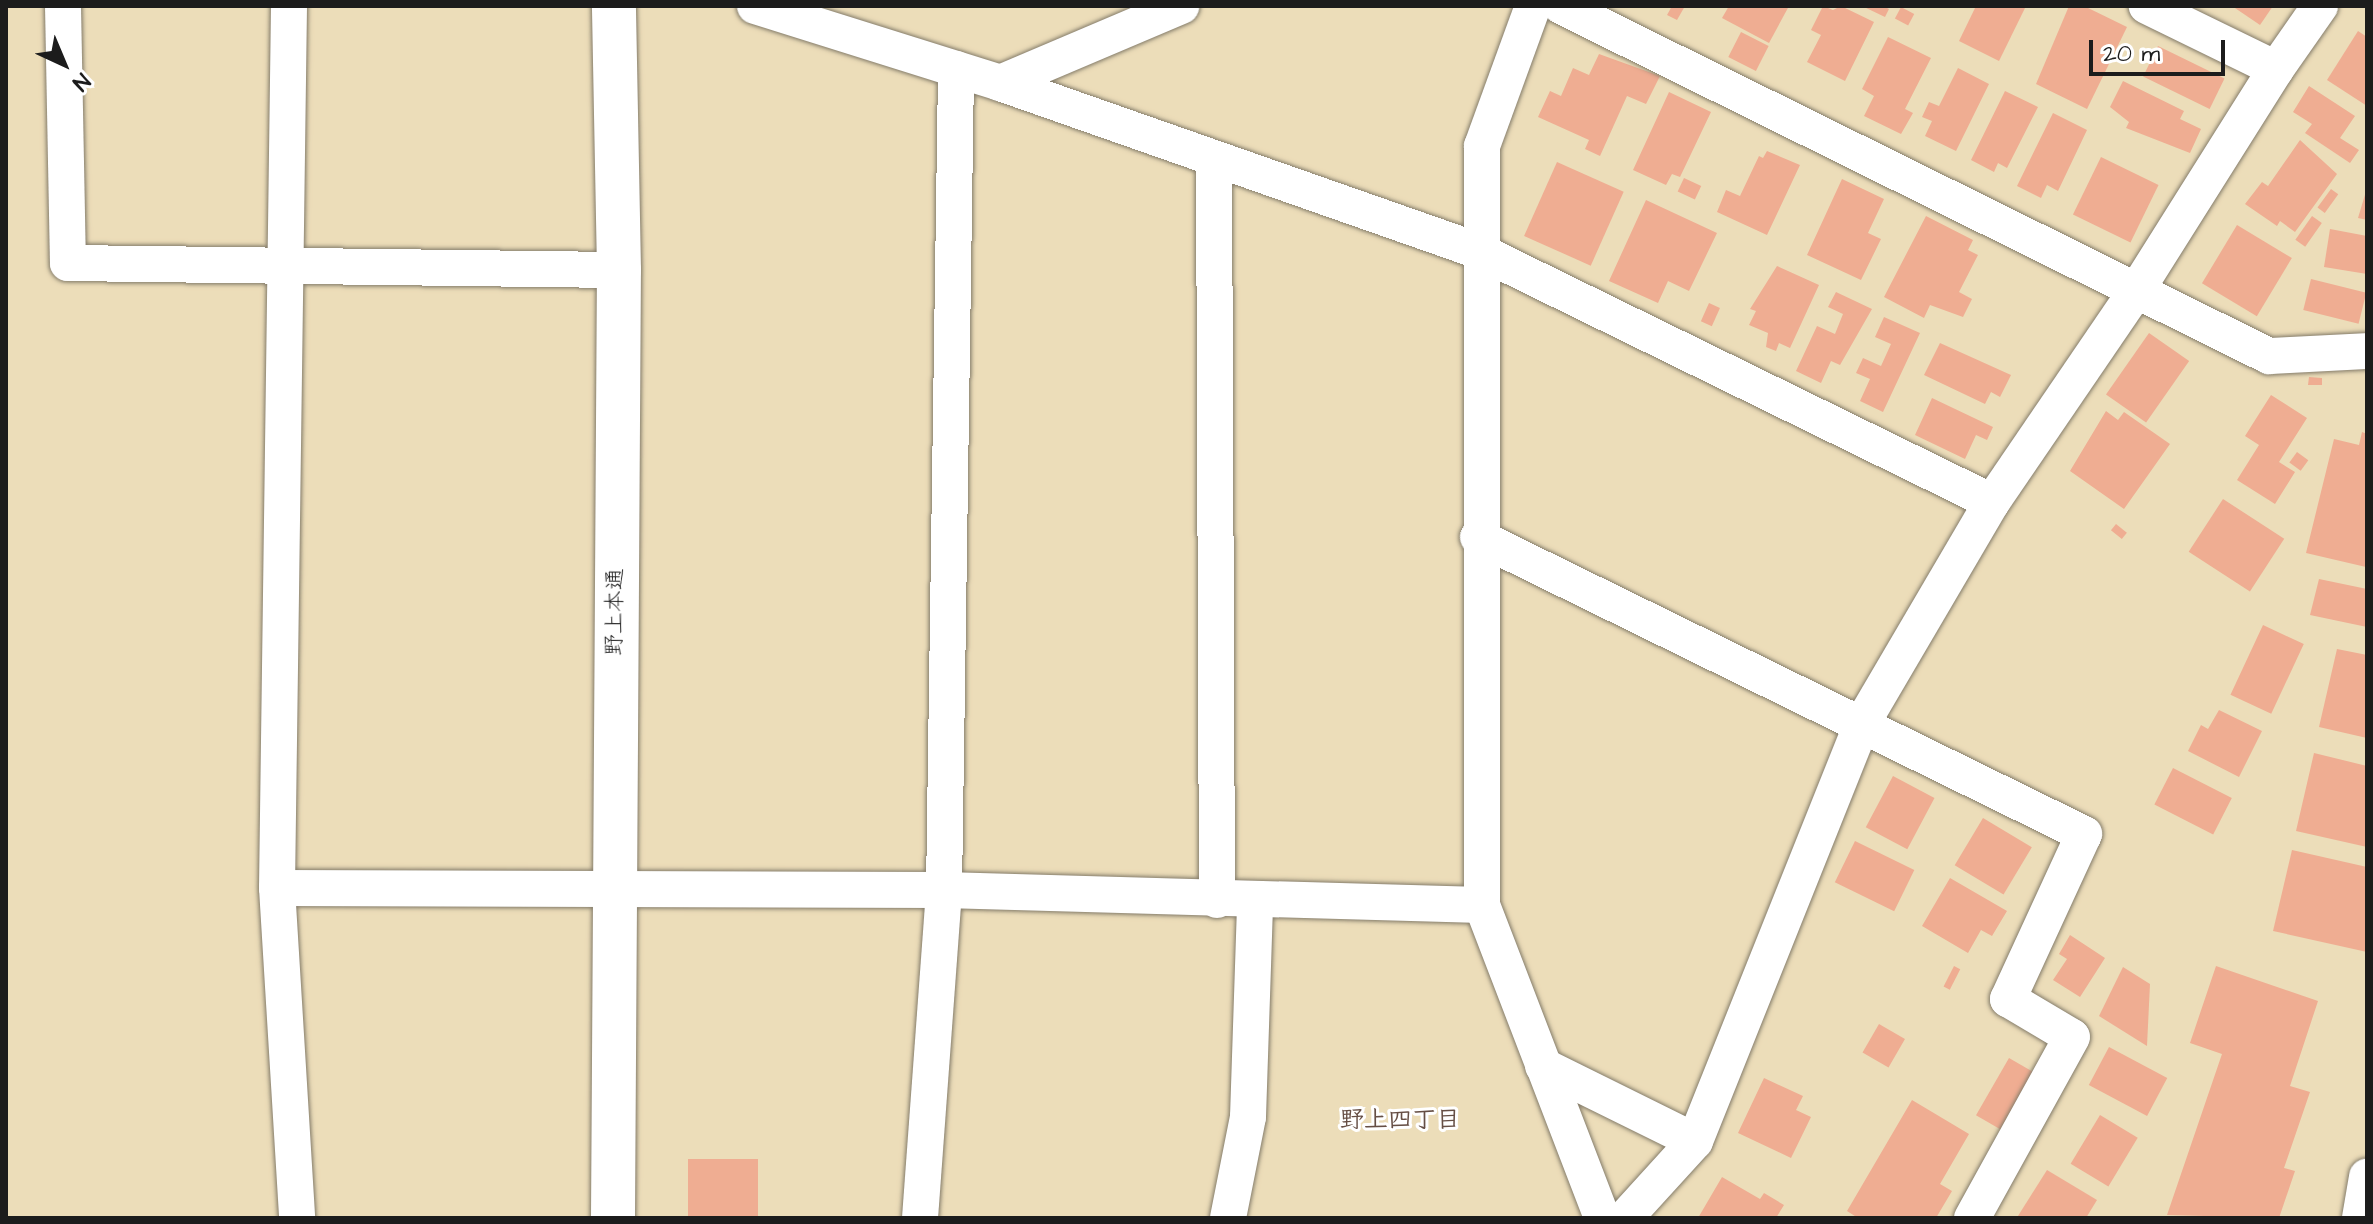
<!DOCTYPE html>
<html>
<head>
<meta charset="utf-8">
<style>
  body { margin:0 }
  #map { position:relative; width:2373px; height:1224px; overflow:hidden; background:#ecddb9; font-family:"Architects Daughter","Klee One",sans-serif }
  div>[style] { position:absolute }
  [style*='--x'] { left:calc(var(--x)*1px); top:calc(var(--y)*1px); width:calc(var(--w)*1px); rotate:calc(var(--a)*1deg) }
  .building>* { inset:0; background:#efad92; transform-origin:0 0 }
  .roads { filter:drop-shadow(0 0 2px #847c6a) drop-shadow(0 0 2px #847c6a) }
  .minor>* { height:36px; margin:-18px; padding:0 18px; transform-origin:18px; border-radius:18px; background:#fff }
  .tertiary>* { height:44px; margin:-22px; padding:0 22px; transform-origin:22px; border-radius:22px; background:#fff }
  span { translate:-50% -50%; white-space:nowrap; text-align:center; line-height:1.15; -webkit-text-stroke:6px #fff; paint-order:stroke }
  .street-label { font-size:22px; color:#1c1c1c }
  .neighbourhood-label { font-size:24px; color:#664f45; font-weight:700 }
  .frame { position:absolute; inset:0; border:8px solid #1c1c1c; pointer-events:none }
  .north { position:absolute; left:24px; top:24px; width:80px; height:80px; -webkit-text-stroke:6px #fff; paint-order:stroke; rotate:136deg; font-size:22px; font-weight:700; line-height:32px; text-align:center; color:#1c1c1c }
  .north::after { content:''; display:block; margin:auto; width:28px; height:36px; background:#1c1c1c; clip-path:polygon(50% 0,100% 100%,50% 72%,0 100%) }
  .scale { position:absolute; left:2089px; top:40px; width:136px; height:36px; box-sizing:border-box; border:4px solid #1c1c1c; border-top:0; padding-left:10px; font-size:24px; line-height:28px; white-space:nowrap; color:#1c1c1c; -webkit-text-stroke:6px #fff; paint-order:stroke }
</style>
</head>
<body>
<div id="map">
  <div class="building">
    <div style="clip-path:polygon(1672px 6px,1685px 6px,1677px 20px,1667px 15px)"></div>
    <div style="clip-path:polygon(1729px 6px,1789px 6px,1769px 43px,1722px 18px)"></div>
    <div style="clip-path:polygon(1823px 6px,1833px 10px,1841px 6px,1874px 22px,1845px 81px,1807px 62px,1821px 35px,1811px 30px)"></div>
    <div style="clip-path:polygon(1862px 6px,1883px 6px,1889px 9px,1885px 17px)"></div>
    <div style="clip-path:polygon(1976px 6px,2026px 6px,1999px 61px,1959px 41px)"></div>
    <div style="clip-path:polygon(2069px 6px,2084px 6px,2127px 27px,2087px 109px,2036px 84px)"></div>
    <div style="clip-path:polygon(2232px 6px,2273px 6px,2260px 25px)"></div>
    <div style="left:1901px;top:7px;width:15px;height:13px;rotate:28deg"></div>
    <div style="clip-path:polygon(2358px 31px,2367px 37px,2367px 106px,2327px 80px)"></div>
    <div style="left:1741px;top:32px;width:31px;height:28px;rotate:27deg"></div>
    <div style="clip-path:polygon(1888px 37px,1931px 58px,1905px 109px,1913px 113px,1901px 134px,1864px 116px,1874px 96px,1862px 89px)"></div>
    <div style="left:2158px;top:46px;width:74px;height:34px;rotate:26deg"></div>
    <div style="clip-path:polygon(1599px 54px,1660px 76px,1646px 104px,1627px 96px,1600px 156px,1585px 149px,1589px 140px,1538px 117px,1550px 91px,1561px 96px,1573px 68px,1589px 75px)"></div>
    <div style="clip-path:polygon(1958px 68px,1989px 84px,1956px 151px,1925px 136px,1932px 121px,1922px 117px,1929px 102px,1939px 106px)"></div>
    <div style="clip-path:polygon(2123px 81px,2184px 111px,2180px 119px,2201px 129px,2190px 153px,2126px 128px,2129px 122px,2110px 107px)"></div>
    <div style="clip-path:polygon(2309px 86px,2355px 116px,2340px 138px,2359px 150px,2350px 163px,2305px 133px,2312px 124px,2293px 112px)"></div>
    <div style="clip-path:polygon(2005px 91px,2038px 107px,2007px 168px,1998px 163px,1994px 172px,1971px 160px)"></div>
    <div style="clip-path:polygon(1669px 92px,1711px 112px,1680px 177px,1672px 174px,1666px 185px,1633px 170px)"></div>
    <div style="clip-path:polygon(2053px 113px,2087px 130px,2058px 191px,2047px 185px,2041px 198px,2017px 186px)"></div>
    <div style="clip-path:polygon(2300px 140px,2337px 174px,2295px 232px,2280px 221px,2277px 226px,2245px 204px,2262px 182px,2268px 186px)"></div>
    <div style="clip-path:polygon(1767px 151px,1800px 165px,1767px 235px,1717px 212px,1726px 190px,1740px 196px,1759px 156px,1763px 158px)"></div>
    <div style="left:2101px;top:157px;width:64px;height:64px;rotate:26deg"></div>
    <div style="left:1557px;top:162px;width:73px;height:81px;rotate:24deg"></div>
    <div style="left:1684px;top:178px;width:19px;height:15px;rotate:25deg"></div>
    <div style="clip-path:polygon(1842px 179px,1884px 199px,1868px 233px,1881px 239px,1861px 280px,1807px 255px)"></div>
    <div style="clip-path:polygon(2367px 188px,2367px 220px,2358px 218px)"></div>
    <div style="left:2331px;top:189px;width:9px;height:23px;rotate:36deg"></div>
    <div style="clip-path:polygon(1646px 200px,1717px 233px,1689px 291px,1668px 281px,1658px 303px,1609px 281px)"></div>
    <div style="clip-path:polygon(1926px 216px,1973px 240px,1968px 250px,1978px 255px,1959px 292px,1972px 299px,1963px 317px,1930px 305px,1924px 318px,1884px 297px)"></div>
    <div style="left:2312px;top:216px;width:12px;height:29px;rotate:35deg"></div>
    <div style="left:2237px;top:225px;width:64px;height:68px;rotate:31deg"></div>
    <div style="clip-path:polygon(2330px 229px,2367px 236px,2367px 274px,2324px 267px)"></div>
    <div style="clip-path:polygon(1777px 266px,1819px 285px,1790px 348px,1779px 343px,1776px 351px,1766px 347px,1768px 333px,1749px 325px,1756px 311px,1750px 309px)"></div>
    <div style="left:2311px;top:279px;width:57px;height:32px;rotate:14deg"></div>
    <div style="clip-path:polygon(1836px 292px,1872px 309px,1840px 365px,1831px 361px,1821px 383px,1796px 371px,1817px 326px,1835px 334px,1843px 314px,1828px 307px)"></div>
    <div style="left:1709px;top:303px;width:12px;height:20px;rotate:24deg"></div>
    <div style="clip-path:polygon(1884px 317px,1920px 333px,1883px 412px,1860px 401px,1870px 379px,1856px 373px,1863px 358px,1881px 366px,1891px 344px,1875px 337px)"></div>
    <div style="left:2149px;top:333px;width:49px;height:75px;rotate:35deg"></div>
    <div style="clip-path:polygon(1940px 343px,2011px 375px,2000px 397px,1991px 392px,1985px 404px,1924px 375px)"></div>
    <div style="clip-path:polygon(2309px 377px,2322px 378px,2322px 385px,2308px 385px)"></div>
    <div style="clip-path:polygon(2271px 395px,2307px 418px,2279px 462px,2295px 472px,2275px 504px,2237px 480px,2259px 445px,2245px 436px)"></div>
    <div style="clip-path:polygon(1932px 398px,1993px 427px,1987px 440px,1976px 435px,1965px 459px,1915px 435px)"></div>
    <div style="clip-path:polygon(2106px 411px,2118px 420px,2124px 412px,2170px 444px,2124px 509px,2070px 471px)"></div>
    <div style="clip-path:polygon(2362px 432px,2367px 434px,2366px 567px,2306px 553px,2334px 439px,2359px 445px)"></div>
    <div style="left:2297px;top:452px;width:14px;height:13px;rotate:36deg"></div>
    <div style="left:2223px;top:499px;width:73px;height:63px;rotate:33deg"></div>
    <div style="left:2116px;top:524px;width:14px;height:8px;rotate:39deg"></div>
    <div style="clip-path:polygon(2319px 579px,2367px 589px,2367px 627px,2310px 615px)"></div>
    <div style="left:2263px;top:625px;width:45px;height:77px;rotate:25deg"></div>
    <div style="clip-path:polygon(2337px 649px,2367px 655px,2367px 738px,2319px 727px)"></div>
    <div style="clip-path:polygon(2219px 710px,2262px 731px,2239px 777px,2188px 751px,2201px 725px,2208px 729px)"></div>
    <div style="clip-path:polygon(2314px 753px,2367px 766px,2367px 847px,2296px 831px)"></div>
    <div style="left:2173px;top:768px;width:66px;height:41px;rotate:27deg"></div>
    <div style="left:1893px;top:776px;width:47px;height:58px;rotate:28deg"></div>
    <div style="left:1983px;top:818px;width:57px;height:55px;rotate:31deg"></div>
    <div style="left:1855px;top:841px;width:66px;height:46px;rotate:26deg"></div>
    <div style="clip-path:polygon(2292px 850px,2367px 867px,2367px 952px,2273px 931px)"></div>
    <div style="clip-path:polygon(1950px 878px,2007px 911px,1992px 936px,1981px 930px,1968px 953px,1922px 926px)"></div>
    <div style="clip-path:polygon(2070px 935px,2105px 958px,2080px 997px,2053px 980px,2067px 959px,2059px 954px)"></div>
    <div style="left:1954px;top:966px;width:7px;height:23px;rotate:27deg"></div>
    <div style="clip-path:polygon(2216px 966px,2318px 1001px,2290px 1086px,2310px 1092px,2284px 1168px,2295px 1171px,2279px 1218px,2167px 1215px,2222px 1054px,2190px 1043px)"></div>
    <div style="clip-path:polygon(2123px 967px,2150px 984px,2147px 1046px,2099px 1016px)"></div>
    <div style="left:1879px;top:1024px;width:30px;height:33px;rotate:30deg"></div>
    <div style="left:2109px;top:1047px;width:66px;height:43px;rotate:28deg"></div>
    <div style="left:2009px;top:1058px;width:28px;height:66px;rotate:30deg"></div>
    <div style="clip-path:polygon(1764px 1078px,1803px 1096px,1796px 1110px,1811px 1117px,1791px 1158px,1738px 1133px)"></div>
    <div style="clip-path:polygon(1912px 1100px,1969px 1134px,1940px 1184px,1952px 1191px,1936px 1218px,1858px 1218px,1847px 1211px)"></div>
    <div style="left:2100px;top:1115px;width:44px;height:57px;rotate:31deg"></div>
    <div style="left:688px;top:1159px;width:70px;height:57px"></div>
    <div style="clip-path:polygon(2047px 1170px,2097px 1200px,2086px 1218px,2018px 1216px)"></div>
    <div style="clip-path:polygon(1722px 1177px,1760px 1199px,1764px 1193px,1784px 1205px,1776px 1218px,1698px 1218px)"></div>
  </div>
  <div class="roads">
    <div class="minor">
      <div style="--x:63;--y:6;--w:257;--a:88.9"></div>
      <div style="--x:68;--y:263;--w:551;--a:0.73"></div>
      <div style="--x:289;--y:6;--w:882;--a:90.78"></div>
      <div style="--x:277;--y:888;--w:331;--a:86.5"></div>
      <div style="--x:755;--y:6;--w:257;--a:17.4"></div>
      <div style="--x:1000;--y:83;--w:508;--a:19.33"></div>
      <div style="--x:1479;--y:251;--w:571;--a:26.07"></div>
      <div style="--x:1533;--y:6;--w:149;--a:110"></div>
      <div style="--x:1482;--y:146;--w:759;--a:90"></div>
      <div style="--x:1482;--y:905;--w:335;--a:69"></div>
      <div style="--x:1561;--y:6;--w:790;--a:26.31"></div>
      <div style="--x:2269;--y:356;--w:98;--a:-2.9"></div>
      <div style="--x:2276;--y:69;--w:77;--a:-55.1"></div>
      <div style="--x:1000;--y:83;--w:197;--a:-23"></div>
      <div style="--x:1214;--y:159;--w:741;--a:89.77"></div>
      <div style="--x:1478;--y:537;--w:675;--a:26.11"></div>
      <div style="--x:2084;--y:834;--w:182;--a:114.7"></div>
      <div style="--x:2008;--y:999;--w:74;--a:30.7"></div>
      <div style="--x:2072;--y:1037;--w:207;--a:118.9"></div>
      <div style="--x:277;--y:888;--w:667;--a:0.17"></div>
      <div style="--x:944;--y:890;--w:538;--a:1.6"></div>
      <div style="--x:1543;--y:1066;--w:169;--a:26.3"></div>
      <div style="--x:920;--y:1218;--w:329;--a:-85.8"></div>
      <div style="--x:944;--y:890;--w:821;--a:-89.16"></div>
      <div style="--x:1228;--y:1218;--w:103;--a:-78.8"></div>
      <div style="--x:1248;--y:1117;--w:215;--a:-88.1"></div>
      <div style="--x:1625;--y:1218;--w:104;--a:-47.7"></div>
      <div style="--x:1695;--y:1141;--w:448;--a:-68.2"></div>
      <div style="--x:1861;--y:725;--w:259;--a:-59.6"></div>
      <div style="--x:1992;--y:502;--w:259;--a:-55.7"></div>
      <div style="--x:2138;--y:288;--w:259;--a:-57.8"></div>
      <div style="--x:2276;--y:69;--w:144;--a:-154"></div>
      <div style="--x:2360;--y:1218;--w:42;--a:-80.3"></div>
    </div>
    <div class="tertiary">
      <div style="--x:613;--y:1218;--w:948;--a:-89.64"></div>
      <div style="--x:619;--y:270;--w:264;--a:-91.1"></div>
    </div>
  </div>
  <div class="street-label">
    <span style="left:615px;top:612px;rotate:-89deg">野上本通</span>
  </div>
  <div class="neighbourhood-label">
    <span style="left:1400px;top:1121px">野上四丁目</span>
  </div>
  <div class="frame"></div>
  <div class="north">N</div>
  <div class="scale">20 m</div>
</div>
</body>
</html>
